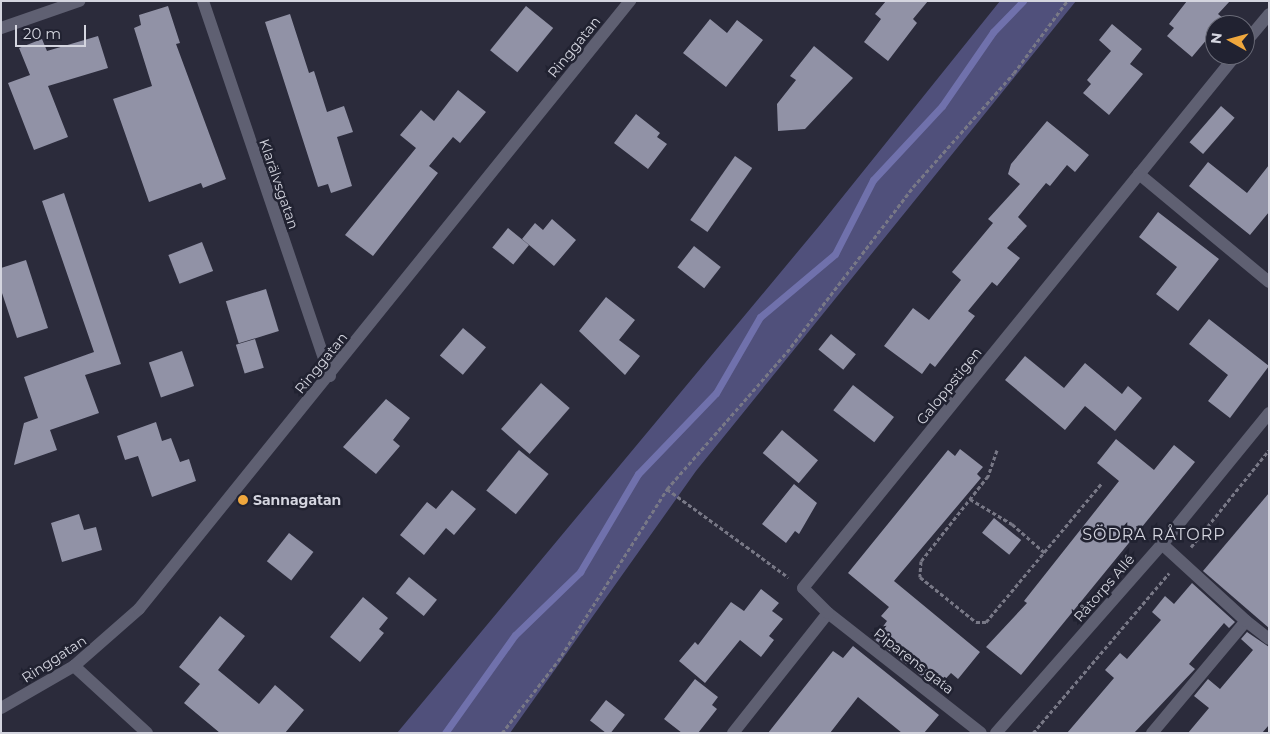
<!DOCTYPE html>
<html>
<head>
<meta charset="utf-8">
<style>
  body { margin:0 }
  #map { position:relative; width:1270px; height:734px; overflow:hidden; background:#2b2b3b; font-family:Montserrat,sans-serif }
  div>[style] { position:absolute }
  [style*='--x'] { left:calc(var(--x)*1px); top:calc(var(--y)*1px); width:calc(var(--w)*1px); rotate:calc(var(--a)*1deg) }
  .green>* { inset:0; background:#50507b }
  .stream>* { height:7px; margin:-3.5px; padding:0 3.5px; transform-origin:3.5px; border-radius:3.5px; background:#7071ac }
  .building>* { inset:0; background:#9192a6; transform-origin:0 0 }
  .path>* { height:3px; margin-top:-1.5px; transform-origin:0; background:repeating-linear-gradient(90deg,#787886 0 4px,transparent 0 6.5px) }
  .lane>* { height:12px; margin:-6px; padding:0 6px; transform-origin:6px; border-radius:6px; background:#5f6072 }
  .street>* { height:12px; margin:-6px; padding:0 6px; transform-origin:6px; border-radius:6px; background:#5f6072 }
  .dots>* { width:14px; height:14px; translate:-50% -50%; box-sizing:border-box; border:2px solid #212231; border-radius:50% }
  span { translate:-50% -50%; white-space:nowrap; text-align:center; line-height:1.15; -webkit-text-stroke:5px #212231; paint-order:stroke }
  .street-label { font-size:14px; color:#d4d5df }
  .poi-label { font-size:14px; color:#d4d5df; font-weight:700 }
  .left { translate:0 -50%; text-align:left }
  .quarter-label { font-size:16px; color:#d4d5df; letter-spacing:1px }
  .frame { position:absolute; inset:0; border:2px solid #d4d5df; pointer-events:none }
  .north { position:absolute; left:1205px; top:15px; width:50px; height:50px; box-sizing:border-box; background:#212231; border:1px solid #696a77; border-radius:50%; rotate:277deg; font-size:14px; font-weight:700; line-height:20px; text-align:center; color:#d4d5df }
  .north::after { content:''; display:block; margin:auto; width:18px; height:22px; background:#efa73d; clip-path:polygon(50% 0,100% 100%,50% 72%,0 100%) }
  .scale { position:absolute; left:15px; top:25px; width:71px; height:22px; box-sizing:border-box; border:2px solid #d4d5df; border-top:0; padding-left:6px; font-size:15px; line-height:18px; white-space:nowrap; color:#d4d5df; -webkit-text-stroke:4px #212231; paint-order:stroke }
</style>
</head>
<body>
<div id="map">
  <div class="green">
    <div style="clip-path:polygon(1000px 1px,1076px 1px,696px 471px,510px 733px,397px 733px,820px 225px)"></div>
  </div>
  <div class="stream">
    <div style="--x:445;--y:733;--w:120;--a:-54.5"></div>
    <div style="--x:515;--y:635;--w:91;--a:-44.1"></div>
    <div style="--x:580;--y:572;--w:114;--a:-59.4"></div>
    <div style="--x:638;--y:474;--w:112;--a:-46.1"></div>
    <div style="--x:716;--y:393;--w:88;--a:-59.9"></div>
    <div style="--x:760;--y:317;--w:98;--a:-40"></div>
    <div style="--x:835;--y:254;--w:83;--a:-62.8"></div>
    <div style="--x:873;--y:180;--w:101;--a:-47"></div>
    <div style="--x:942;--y:106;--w:90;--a:-55.4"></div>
    <div style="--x:993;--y:32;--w:43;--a:-45.9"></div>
  </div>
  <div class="building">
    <div style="clip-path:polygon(886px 1px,928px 1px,913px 19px,917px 23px,888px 61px,864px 42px,881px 19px,875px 14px)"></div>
    <div style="clip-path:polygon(1187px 1px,1230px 1px,1218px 14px,1224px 19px,1192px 57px,1167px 36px,1174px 28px,1169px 24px)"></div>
    <div style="clip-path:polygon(168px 6px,180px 43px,176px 44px,226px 179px,203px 188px,201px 183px,149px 202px,113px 99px,152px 86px,134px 28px,141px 25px,139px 15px)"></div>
    <div style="left:526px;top:6px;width:35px;height:57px;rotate:39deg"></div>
    <div style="clip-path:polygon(290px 14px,309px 73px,314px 71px,327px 112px,344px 106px,353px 132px,337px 137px,352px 186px,331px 193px,328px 184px,318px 187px,265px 22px)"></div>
    <div style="clip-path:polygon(710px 19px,727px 33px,737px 20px,763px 40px,726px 87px,683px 53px)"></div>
    <div style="clip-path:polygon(1112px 24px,1142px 49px,1130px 64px,1143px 74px,1109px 115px,1083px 93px,1091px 84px,1087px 80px,1111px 51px,1099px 40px)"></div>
    <div style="clip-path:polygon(98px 36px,108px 68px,48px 86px,68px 137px,34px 150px,8px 83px,30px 75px,19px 48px,42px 39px,47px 51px)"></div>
    <div style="clip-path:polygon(814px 46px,853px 78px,805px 129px,778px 131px,777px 104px,796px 80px,790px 76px)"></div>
    <div style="clip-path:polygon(458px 90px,486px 112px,460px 143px,453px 137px,429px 166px,438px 173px,373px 256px,345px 235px,416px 148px,400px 135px,421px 110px,434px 121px)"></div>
    <div style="left:1221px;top:106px;width:18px;height:48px;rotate:41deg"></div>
    <div style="clip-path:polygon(636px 114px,660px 133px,657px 137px,667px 144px,648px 169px,614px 143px)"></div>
    <div style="clip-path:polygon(1047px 121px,1089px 155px,1075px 172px,1067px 165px,1050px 186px,1046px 183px,1018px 217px,1027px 226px,1007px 248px,1020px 258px,997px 286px,992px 282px,968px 311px,975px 316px,935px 367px,930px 363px,922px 374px,884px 346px,913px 308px,929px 320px,961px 280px,952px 272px,993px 223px,988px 219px,1020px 184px,1008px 174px,1011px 164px)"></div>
    <div style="left:735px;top:156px;width:21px;height:78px;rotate:35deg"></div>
    <div style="clip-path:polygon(1208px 162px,1247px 193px,1269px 165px,1269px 212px,1250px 235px,1189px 186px)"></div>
    <div style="clip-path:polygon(64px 193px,121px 364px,85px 375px,99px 413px,50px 430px,57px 450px,14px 465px,24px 423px,38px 418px,24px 377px,94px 352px,42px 201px)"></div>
    <div style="clip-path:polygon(1158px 212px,1219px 259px,1178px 311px,1156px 294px,1177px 267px,1139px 237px)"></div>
    <div style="clip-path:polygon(552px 219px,576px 240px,554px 266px,522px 239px,535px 223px,543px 230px)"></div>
    <div style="left:508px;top:228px;width:27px;height:25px;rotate:39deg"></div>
    <div style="left:202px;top:242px;width:31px;height:36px;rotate:69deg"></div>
    <div style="left:694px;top:246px;width:34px;height:27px;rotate:38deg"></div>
    <div style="clip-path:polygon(26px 260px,48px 328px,17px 338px,1px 290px,1px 268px)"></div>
    <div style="left:266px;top:289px;width:44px;height:42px;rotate:73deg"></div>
    <div style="clip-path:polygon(606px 297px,635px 320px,619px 340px,640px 356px,625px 375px,579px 331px)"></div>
    <div style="clip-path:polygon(1209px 319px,1269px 366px,1230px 418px,1208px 401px,1228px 375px,1189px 344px)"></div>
    <div style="left:463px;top:328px;width:30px;height:36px;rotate:40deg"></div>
    <div style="left:831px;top:334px;width:32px;height:20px;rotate:39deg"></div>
    <div style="left:255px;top:339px;width:30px;height:20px;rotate:73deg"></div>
    <div style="left:182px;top:351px;width:37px;height:35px;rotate:71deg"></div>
    <div style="clip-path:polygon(1025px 356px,1064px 388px,1085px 363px,1122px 394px,1128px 386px,1142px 398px,1115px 431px,1085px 406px,1065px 430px,1005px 380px)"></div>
    <div style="left:541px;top:383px;width:38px;height:61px;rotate:41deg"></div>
    <div style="left:853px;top:385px;width:52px;height:32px;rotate:38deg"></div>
    <div style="clip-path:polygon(386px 399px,410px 418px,393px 440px,400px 446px,376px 474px,343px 447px)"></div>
    <div style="clip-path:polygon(156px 422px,162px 441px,171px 438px,180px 462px,189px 459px,196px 481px,152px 497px,138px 456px,125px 460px,117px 436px)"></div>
    <div style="left:782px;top:430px;width:47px;height:30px;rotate:40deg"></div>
    <div style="clip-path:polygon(1116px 439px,1154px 470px,1174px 445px,1195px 462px,1021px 675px,986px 647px,1027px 603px,1024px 601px,1119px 481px,1097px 463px)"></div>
    <div style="clip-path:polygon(960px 449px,983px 467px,977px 474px,981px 478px,894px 581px,980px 652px,958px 679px,951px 673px,937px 688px,874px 639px,887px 621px,881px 616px,889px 607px,848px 573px,948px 450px,955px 456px)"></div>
    <div style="left:519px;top:450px;width:38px;height:52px;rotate:39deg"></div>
    <div style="clip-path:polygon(794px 484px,817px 503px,799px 534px,795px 531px,786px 543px,762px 524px)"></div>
    <div style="clip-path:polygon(452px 490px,476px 509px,454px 535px,446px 528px,424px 555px,400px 535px,427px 502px,436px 509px)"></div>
    <div style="clip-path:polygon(1269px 493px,1269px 628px,1203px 571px)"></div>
    <div style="clip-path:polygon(79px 514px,84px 530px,96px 527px,102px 550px,62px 562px,51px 523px)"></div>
    <div style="left:994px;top:518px;width:35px;height:19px;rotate:39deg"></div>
    <div style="left:289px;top:533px;width:31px;height:36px;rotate:38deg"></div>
    <div style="left:409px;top:577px;width:36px;height:21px;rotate:39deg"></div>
    <div style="clip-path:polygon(1192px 583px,1235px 622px,1229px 628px,1224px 623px,1189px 664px,1195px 669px,1134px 733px,1067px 733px,1114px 678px,1105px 670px,1120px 653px,1127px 659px,1161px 620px,1152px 612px,1165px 596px,1174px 604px)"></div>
    <div style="clip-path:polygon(761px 589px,779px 603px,772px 611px,783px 619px,769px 636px,774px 640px,761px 657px,740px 640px,705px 683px,679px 661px,695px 642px,698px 645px,731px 602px,744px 611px)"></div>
    <div style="clip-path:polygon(363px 597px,388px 618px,379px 629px,384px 633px,360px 662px,330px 637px)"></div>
    <div style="clip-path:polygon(220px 616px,245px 636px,218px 670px,259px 704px,275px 685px,304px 710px,285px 733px,220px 733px,184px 703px,200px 684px,179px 667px)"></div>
    <div style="clip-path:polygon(1247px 632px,1269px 647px,1269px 725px,1262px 733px,1188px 733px,1209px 708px,1194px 696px,1208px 679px,1220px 689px,1253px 650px,1241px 639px)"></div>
    <div style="clip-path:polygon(853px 646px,939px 715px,924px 733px,902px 733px,858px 697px,830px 733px,768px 733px,833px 651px,843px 658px)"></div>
    <div style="clip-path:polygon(695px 679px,718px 697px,712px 705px,717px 709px,698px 733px,682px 733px,664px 719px)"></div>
    <div style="left:606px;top:700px;width:24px;height:26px;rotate:38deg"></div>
  </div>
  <div class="path">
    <div style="--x:997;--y:450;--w:28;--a:109"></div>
    <div style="--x:988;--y:476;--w:108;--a:128.2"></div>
    <div style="--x:921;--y:561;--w:16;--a:94"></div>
    <div style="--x:920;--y:577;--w:72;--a:38.8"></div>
    <div style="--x:976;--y:622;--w:10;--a:0"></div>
    <div style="--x:986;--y:622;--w:180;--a:-50.2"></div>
    <div style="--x:667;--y:489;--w:150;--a:36"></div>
    <div style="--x:970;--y:499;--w:49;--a:30.8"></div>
    <div style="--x:1012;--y:524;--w:43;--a:41.2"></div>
    <div style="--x:1191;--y:547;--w:124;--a:-51.2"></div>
    <div style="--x:502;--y:733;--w:91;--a:-52.1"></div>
    <div style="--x:558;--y:661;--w:204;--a:-57.6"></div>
    <div style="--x:667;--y:489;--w:182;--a:-48.8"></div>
    <div style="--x:787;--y:352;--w:208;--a:-52.6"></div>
    <div style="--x:913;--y:187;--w:152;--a:-48.5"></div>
    <div style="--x:1014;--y:73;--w:89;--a:-53.6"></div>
    <div style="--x:1033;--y:733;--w:210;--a:-49.6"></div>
  </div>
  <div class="lane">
    <div style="--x:1246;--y:621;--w:29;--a:38"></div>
    <div style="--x:1152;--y:733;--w:146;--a:-50"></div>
    <div style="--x:1246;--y:621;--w:114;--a:-137.5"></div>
  </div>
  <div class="street">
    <div style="--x:203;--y:1;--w:396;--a:71.3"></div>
    <div style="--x:1;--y:28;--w:83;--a:-19.1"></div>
    <div style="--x:1245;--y:43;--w:38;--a:-50"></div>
    <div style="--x:1139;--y:174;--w:169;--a:39.7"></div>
    <div style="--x:828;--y:613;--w:194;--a:38.1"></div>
    <div style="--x:74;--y:666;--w:99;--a:42.5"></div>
    <div style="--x:1;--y:708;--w:84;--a:-29.9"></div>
    <div style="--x:74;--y:666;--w:86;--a:-41.2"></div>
    <div style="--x:139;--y:609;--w:782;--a:-51.08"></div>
    <div style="--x:733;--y:733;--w:153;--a:-51.6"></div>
    <div style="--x:828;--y:613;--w:35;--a:-135"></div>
    <div style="--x:803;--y:588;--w:687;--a:-50.91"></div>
    <div style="--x:996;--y:733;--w:261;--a:-48.7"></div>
    <div style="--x:1168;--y:537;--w:160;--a:-50.8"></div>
  </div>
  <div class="dots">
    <div style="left:243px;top:500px;background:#efa73d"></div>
  </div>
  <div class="street-label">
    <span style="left:574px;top:47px;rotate:-51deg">Ringgatan</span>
    <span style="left:279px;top:184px;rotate:71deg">Klarälvsgatan</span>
    <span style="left:321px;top:363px;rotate:-51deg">Ringgatan</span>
    <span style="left:949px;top:386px;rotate:-51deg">Galoppstigen</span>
    <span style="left:1104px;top:588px;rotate:-49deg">Råtorps Allé</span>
    <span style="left:54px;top:659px;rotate:-33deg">Ringgatan</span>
    <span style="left:914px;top:661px;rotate:38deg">Piparens gata</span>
  </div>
  <div class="poi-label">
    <span class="left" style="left:253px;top:500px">Sannagatan</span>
  </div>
  <div class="quarter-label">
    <span style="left:1154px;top:535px">SÖDRA RÅTORP</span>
  </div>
  <div class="frame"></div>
  <div class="north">N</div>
  <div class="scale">20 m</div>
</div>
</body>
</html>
